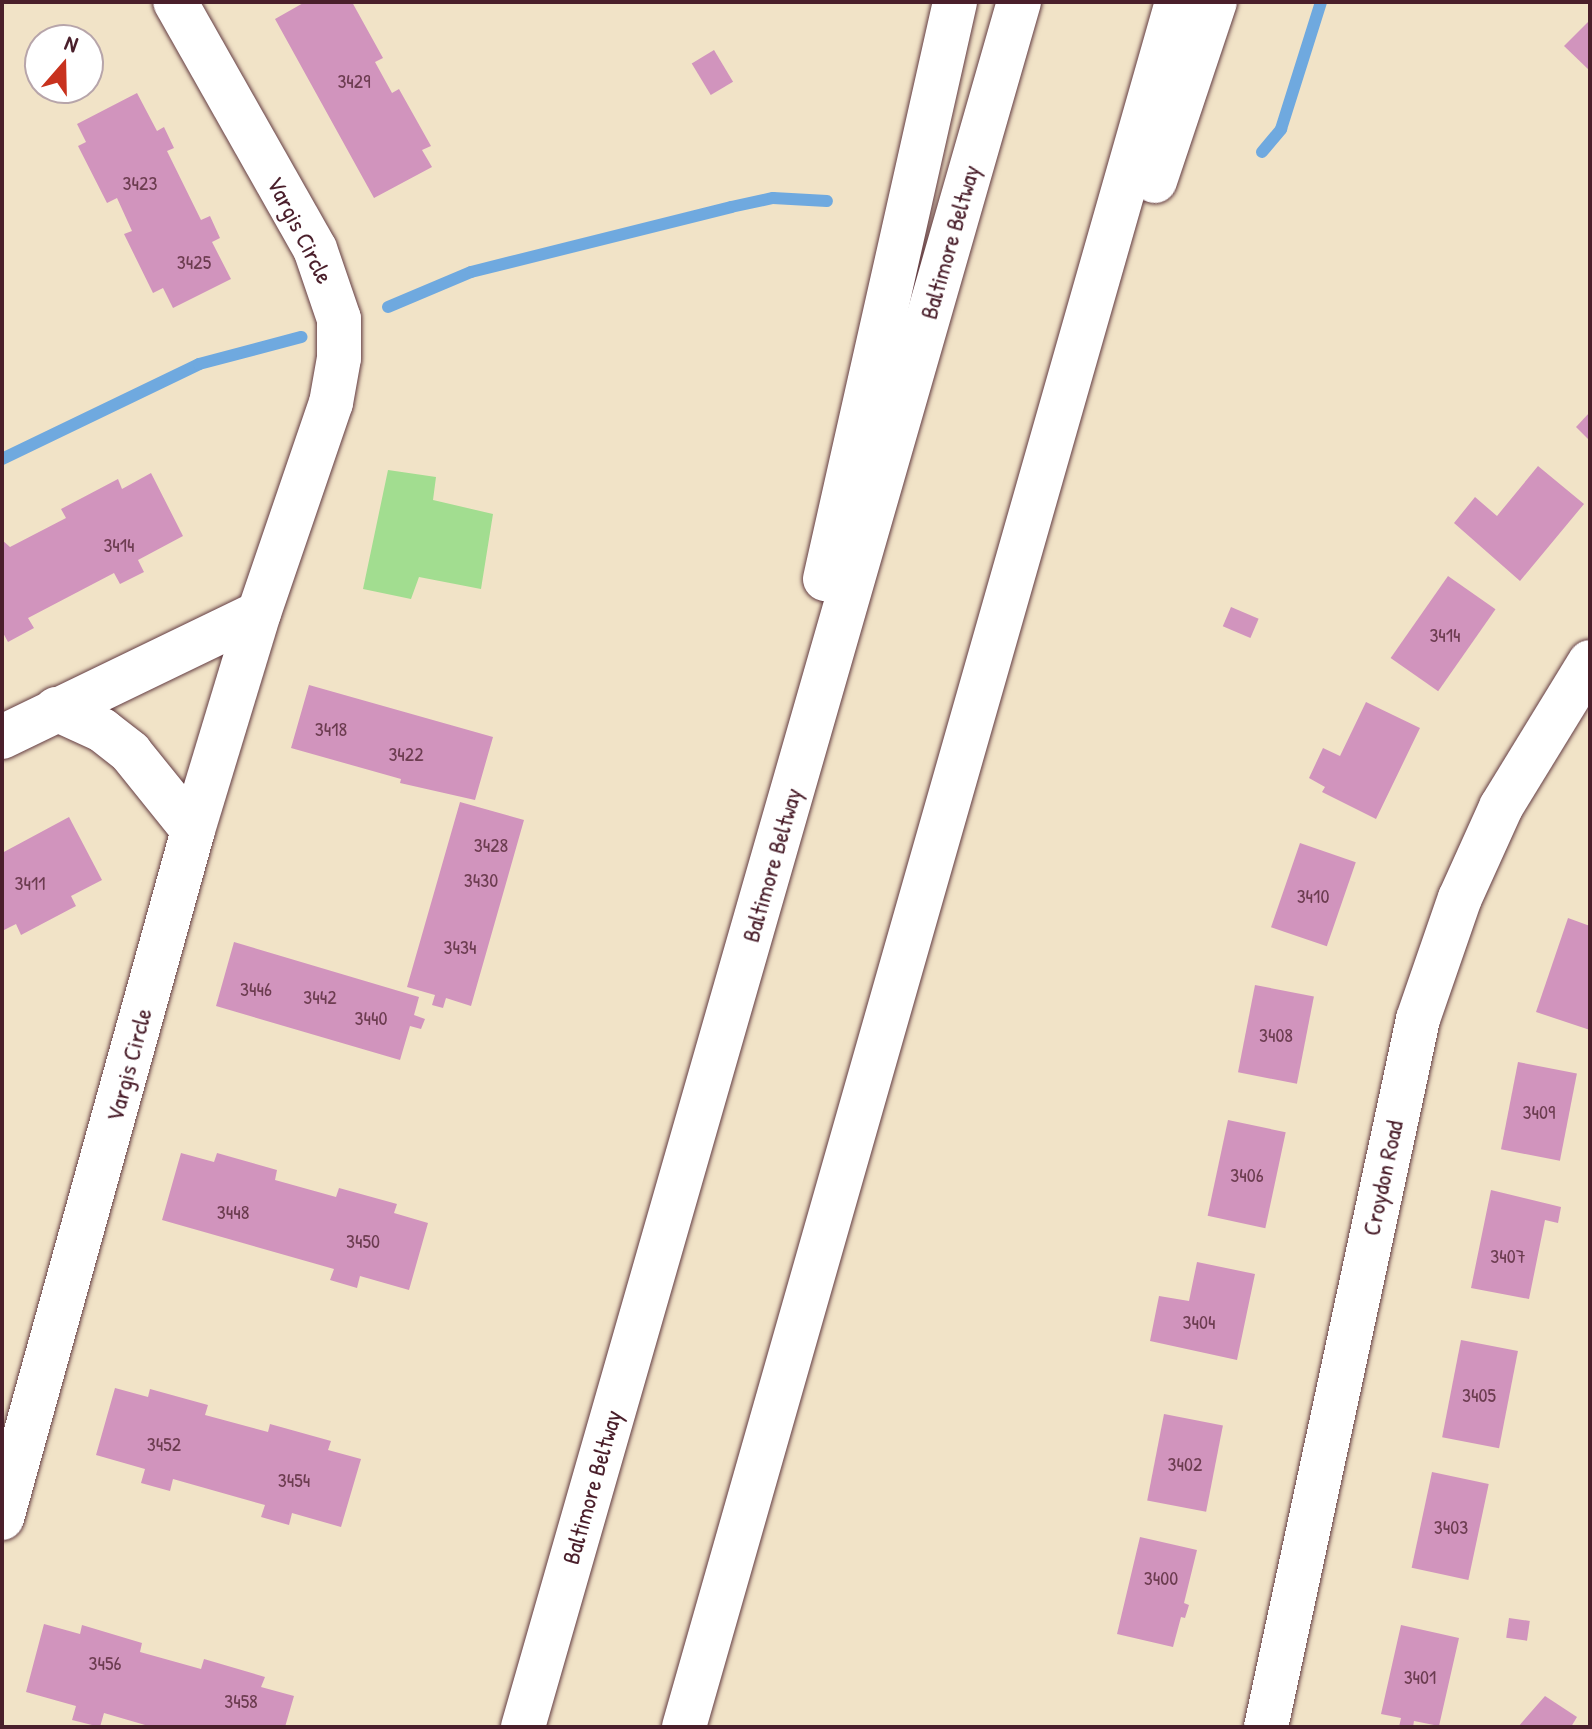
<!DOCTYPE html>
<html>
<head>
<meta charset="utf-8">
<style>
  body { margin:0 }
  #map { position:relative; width:1592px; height:1729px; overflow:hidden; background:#f1e3c7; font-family:"Patrick Hand",sans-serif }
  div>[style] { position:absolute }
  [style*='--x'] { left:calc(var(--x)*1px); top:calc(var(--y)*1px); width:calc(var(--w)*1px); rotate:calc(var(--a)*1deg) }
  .green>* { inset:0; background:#a2dd90 }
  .stream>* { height:12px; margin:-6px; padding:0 6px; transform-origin:6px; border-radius:6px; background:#6fa9df }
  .building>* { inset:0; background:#d194bd; transform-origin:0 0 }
  .roads { filter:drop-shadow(0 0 2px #633c42) drop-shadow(0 0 2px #633c42) }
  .minor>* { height:44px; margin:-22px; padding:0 22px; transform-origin:22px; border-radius:22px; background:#fff }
  .highway>* { height:44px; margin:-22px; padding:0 22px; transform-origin:22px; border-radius:22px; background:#fff }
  span { translate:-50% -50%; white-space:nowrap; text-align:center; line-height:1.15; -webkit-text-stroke:6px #fff; paint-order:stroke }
  .number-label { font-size:20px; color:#6c3c50 }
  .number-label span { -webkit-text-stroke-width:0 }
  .street-label { font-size:24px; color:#4a1f2b }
  .frame { position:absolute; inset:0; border:4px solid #4a1f2b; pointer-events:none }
  .north { position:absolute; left:24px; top:24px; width:80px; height:80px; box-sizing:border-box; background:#fff; border:2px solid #b7a5aa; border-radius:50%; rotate:20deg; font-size:22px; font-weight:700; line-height:32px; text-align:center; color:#4a1f2b }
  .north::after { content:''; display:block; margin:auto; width:28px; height:36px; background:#c8321e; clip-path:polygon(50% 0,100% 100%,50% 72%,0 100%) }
</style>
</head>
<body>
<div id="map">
  <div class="green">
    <div style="clip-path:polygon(388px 470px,436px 477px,433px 500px,493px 514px,481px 589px,419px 577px,411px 599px,363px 589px)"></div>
  </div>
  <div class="stream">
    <div style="--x:1262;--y:152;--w:30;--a:-50"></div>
    <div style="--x:1281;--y:129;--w:133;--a:-72.5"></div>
    <div style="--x:388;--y:307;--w:90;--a:-22.9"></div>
    <div style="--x:471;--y:272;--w:268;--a:-14"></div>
    <div style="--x:731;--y:207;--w:43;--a:-12.1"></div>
    <div style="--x:773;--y:198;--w:54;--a:3.2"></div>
    <div style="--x:2;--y:459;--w:219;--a:-25.7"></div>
    <div style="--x:199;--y:364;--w:106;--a:-14.8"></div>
  </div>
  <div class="building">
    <div style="clip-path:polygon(305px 2px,352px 2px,383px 58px,375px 62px,392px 93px,399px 89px,431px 146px,422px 150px,432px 167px,374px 198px,275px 19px)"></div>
    <div style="clip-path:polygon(1590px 20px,1590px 71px,1564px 46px)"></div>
    <div style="left:714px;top:50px;width:37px;height:26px;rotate:59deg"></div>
    <div style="clip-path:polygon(137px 93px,157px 131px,164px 127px,174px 148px,167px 151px,201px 220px,210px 216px,220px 238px,212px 242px,231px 279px,173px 308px,163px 288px,153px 293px,124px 234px,132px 231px,117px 198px,107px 203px,78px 146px,86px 142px,77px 124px)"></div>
    <div style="clip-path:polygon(1590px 412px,1590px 441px,1576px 427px)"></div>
    <div style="clip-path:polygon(1538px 466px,1584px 504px,1520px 581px,1454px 523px,1475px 497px,1497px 516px)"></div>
    <div style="clip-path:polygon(151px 473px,183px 536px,138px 560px,144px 572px,120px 584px,114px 573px,28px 618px,34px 628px,8px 642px,2px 631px,2px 540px,10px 547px,66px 518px,61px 509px,118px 479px,122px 489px)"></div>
    <div style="left:1448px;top:576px;width:58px;height:100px;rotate:35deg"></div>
    <div style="left:1231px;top:607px;width:30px;height:21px;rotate:23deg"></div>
    <div style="clip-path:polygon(309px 685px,493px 737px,475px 800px,400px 783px,401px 779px,291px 748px)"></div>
    <div style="clip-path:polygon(1366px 702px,1420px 728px,1376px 819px,1322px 792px,1325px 787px,1309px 778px,1323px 748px,1340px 756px)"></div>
    <div style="clip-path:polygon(460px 802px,524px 820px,471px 1006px,446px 998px,443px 1008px,432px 1005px,435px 995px,407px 987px)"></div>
    <div style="clip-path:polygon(69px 817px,102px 880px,71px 896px,76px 906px,21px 935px,16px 924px,2px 931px,2px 853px)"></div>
    <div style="left:1300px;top:843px;width:59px;height:89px;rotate:19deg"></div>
    <div style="clip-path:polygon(1568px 918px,1590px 926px,1590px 1030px,1536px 1012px)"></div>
    <div style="clip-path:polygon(234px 942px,419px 997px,414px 1015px,425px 1019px,421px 1029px,410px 1026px,400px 1060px,216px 1006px)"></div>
    <div style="left:1255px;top:985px;width:60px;height:89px;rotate:11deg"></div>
    <div style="left:1518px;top:1062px;width:60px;height:89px;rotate:11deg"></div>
    <div style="left:1228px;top:1120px;width:59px;height:98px;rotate:12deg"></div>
    <div style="clip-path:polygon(181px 1153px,214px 1162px,217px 1153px,277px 1170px,275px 1180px,336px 1197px,339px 1188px,397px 1204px,394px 1213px,428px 1223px,409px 1290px,360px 1276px,357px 1288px,330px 1280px,334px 1269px,162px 1220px)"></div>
    <div style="clip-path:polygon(1491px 1190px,1561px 1207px,1558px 1223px,1545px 1220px,1529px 1299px,1471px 1288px)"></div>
    <div style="clip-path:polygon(1197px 1262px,1255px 1274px,1237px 1360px,1150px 1341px,1159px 1296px,1189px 1301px)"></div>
    <div style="left:1461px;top:1340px;width:58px;height:99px;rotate:11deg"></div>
    <div style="clip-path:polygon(115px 1388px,148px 1397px,150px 1389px,208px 1405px,205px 1415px,268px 1432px,270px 1424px,331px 1441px,328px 1450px,361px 1459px,341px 1527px,292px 1513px,289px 1525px,261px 1517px,265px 1505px,173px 1479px,170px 1491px,141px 1483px,145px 1469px,96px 1455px)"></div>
    <div style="left:1164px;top:1414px;width:60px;height:88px;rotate:11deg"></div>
    <div style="left:1432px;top:1472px;width:58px;height:98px;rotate:12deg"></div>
    <div style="clip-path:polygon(1140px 1537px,1197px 1550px,1184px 1603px,1189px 1605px,1185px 1618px,1181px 1617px,1173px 1647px,1117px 1634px)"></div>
    <div style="left:1509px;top:1618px;width:21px;height:20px;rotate:8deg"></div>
    <div style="clip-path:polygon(44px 1624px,80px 1634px,82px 1625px,142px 1643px,140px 1652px,201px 1669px,204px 1659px,265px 1677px,261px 1687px,294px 1696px,285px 1727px,152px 1727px,104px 1713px,100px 1727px,72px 1720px,76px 1706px,26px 1692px)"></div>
    <div style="clip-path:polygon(1401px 1625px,1459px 1638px,1439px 1726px,1414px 1721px,1413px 1727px,1399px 1727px,1401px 1718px,1381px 1714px)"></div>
    <div style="clip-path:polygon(1545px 1696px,1577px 1717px,1571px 1727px,1518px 1727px)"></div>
  </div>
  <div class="roads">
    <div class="minor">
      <div style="--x:56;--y:709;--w:51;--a:24.5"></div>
      <div style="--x:102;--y:730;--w:36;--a:38"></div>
      <div style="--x:130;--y:752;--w:100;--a:51.1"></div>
      <div style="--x:2;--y:737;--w:285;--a:-25.8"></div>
      <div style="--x:2;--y:1518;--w:714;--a:-74.48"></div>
      <div style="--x:193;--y:830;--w:227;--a:-73.1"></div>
      <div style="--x:259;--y:613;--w:222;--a:-71.1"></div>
      <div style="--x:331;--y:403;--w:46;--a:-79.9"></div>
      <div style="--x:339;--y:358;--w:39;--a:-90"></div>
      <div style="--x:339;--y:319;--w:74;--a:-108.9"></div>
      <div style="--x:315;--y:249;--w:284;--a:-119.5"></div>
      <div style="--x:1266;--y:1727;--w:724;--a:-77.88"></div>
      <div style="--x:1418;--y:1019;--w:128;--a:-70.9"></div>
      <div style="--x:1460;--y:898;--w:100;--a:-65.7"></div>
      <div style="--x:1501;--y:807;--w:170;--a:-58.5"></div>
    </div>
    <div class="highway">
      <div style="--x:1155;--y:181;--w:189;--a:-71.5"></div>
      <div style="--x:825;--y:579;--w:591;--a:-77.3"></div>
      <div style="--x:523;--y:1727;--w:1795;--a:-73.96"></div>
      <div style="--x:684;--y:1727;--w:1794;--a:-74.05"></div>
    </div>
  </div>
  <div class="number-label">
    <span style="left:354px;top:80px">3429</span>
    <span style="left:140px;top:182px">3423</span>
    <span style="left:194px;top:261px">3425</span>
    <span style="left:119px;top:544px">3414</span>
    <span style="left:1445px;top:634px">3414</span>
    <span style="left:331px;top:728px">3418</span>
    <span style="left:406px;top:753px">3422</span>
    <span style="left:491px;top:844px">3428</span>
    <span style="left:481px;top:879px">3430</span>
    <span style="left:30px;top:882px">3411</span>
    <span style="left:1313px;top:895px">3410</span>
    <span style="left:460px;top:946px">3434</span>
    <span style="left:256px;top:988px">3446</span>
    <span style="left:320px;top:996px">3442</span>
    <span style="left:371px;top:1017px">3440</span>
    <span style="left:1276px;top:1034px">3408</span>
    <span style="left:1539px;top:1111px">3409</span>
    <span style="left:1247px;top:1174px">3406</span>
    <span style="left:233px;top:1211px">3448</span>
    <span style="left:363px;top:1240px">3450</span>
    <span style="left:1508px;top:1255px">3407</span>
    <span style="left:1199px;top:1321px">3404</span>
    <span style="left:1479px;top:1394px">3405</span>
    <span style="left:164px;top:1443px">3452</span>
    <span style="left:1185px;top:1463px">3402</span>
    <span style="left:294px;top:1479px">3454</span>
    <span style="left:1451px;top:1526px">3403</span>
    <span style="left:1161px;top:1577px">3400</span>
    <span style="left:105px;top:1662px">3456</span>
    <span style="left:1420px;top:1676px">3401</span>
    <span style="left:241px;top:1700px">3458</span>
  </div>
  <div class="street-label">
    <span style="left:300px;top:230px;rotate:63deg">Vargis Circle</span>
    <span style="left:950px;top:242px;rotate:-74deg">Baltimore Beltway</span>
    <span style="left:772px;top:865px;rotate:-74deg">Baltimore Beltway</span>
    <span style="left:129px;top:1065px;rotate:-75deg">Vargis Circle</span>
    <span style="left:1383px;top:1178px;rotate:-78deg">Croydon Road</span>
    <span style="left:592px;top:1487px;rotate:-74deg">Baltimore Beltway</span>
  </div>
  <div class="frame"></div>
  <div class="north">N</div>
</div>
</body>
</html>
